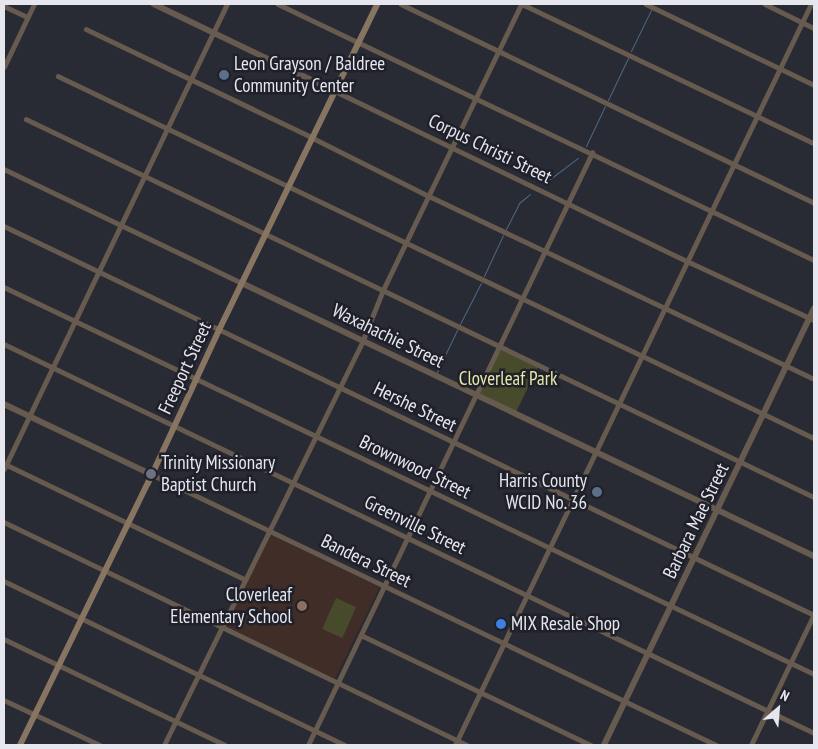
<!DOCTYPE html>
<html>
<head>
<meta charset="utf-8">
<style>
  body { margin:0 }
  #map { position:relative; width:818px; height:749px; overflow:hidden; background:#282a34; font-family:"PT Sans Narrow",sans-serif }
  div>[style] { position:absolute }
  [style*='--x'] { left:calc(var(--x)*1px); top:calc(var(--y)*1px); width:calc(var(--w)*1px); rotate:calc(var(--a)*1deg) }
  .education>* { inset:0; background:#402d27; transform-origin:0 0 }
  .green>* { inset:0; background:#484b2b; transform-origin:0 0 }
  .stream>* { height:1px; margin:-0.5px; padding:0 0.5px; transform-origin:0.5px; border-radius:0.5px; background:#4e6886 }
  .minor>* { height:4.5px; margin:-2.25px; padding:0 2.25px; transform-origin:2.25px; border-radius:2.25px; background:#675a4e }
  .tertiary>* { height:5.5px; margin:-2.75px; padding:0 2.75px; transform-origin:2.75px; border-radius:2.75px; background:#675a4e }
  .secondary>* { height:6px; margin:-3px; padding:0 3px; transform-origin:3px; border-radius:3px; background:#887561 }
  .dots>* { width:14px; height:14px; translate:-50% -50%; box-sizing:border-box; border:2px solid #1f202a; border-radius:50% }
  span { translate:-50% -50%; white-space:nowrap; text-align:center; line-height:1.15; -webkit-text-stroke:5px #1f202a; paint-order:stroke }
  .poi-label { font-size:19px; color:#e6e7ee }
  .left { translate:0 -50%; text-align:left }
  .right { translate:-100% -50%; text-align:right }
  .street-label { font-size:19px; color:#e6e7ee }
  .park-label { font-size:19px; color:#e5eaa8 }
  .frame { position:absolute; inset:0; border:5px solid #e6e7ee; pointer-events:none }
  .north { position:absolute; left:753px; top:684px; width:50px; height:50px; -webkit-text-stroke:4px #1f202a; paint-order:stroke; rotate:27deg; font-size:14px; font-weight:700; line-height:20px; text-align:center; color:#e6e7ee }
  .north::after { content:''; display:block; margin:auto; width:18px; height:22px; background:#e6e7ee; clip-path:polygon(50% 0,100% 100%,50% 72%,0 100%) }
</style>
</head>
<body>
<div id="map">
  <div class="education">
    <div style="left:268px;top:533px;width:124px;height:103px;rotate:26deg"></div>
  </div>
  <div class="green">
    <div style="clip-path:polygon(501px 350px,538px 367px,516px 412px,478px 393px,498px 351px)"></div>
    <div style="left:336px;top:598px;width:22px;height:34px;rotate:24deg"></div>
  </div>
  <div class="stream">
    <div style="--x:631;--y:51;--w:46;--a:-64"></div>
    <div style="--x:608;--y:100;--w:47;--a:-64.5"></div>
    <div style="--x:586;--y:146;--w:44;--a:-64.6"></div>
    <div style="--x:546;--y:182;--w:40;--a:-37"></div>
    <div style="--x:506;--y:229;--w:29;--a:-63"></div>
    <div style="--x:519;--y:203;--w:14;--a:-39"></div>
    <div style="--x:484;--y:276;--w:45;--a:-65.1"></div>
    <div style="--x:460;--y:324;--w:46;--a:-62.9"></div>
    <div style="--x:437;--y:372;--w:47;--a:-64.5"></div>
  </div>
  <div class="minor">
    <div style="--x:278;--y:4;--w:594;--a:25.53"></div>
    <div style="--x:401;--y:4;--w:458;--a:25.7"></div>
    <div style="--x:522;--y:4;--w:323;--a:25.5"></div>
    <div style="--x:646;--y:4;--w:187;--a:25.7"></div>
    <div style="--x:765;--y:4;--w:55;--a:26.1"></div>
    <div style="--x:4;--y:6;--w:26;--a:25"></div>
    <div style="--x:86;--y:29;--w:252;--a:25.6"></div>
    <div style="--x:313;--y:138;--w:130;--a:26.6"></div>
    <div style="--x:429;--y:196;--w:426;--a:25.4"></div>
    <div style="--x:4;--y:67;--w:70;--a:-64.5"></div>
    <div style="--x:58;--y:76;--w:838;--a:25.59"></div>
    <div style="--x:335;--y:91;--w:391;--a:25.8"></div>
    <div style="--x:687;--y:261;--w:140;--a:24.9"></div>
    <div style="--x:26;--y:119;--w:874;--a:25.63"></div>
    <div style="--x:4;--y:169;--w:264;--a:25.6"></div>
    <div style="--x:4;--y:226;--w:899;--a:25.65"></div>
    <div style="--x:4;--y:287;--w:898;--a:25.54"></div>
    <div style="--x:4;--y:344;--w:899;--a:25.65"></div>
    <div style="--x:5;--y:464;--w:265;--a:25.7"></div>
    <div style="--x:4;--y:469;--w:516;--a:-64.38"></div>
    <div style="--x:151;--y:474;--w:627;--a:25.62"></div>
    <div style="--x:4;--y:522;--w:514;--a:25.72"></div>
    <div style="--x:4;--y:581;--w:378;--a:25.7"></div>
    <div style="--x:361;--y:635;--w:255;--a:25.6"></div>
    <div style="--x:4;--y:639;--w:245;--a:25.6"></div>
    <div style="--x:4;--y:700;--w:106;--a:25.1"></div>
    <div style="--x:164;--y:745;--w:451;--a:-63.8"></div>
    <div style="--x:363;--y:340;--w:54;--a:-68.2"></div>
    <div style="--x:383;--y:290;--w:318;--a:-64.2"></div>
    <div style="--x:308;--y:745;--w:657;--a:-64.37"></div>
    <div style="--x:455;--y:745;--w:822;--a:-64.34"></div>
    <div style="--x:751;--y:745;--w:145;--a:-64.3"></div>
  </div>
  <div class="tertiary">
    <div style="--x:154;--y:4;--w:201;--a:25.7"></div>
    <div style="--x:242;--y:283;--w:634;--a:25.51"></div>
    <div style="--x:4;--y:404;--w:163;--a:25.5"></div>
    <div style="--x:604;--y:745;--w:484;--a:-64.3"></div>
  </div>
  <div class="secondary">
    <div style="--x:20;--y:745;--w:292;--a:-64"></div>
    <div style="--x:148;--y:483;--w:169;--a:-65.1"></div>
    <div style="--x:219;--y:330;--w:362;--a:-64.1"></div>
  </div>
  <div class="dots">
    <div style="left:224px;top:75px;background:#5c6f8a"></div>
    <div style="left:151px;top:474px;background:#6b7280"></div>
    <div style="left:597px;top:492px;background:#5c6f8a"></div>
    <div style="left:302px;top:606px;background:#8d6e63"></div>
    <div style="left:501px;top:624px;background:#3f7fe0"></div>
  </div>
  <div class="poi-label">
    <span class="left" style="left:234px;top:75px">Leon Grayson / Baldree<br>Community Center</span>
    <span class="left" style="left:161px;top:474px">Trinity Missionary<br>Baptist Church</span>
    <span class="right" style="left:587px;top:492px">Harris County<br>WCID No. 36</span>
    <span class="right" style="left:292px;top:606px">Cloverleaf<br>Elementary School</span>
    <span class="left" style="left:511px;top:624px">MIX Resale Shop</span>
  </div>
  <div class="street-label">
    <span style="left:490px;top:149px;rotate:26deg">Corpus Christi Street</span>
    <span style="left:388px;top:336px;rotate:26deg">Waxahachie Street</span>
    <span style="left:185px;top:368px;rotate:-65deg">Freeport Street</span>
    <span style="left:415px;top:407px;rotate:26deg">Hershe Street</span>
    <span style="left:415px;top:467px;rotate:26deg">Brownwood Street</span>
    <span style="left:696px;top:521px;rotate:-64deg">Barbara Mae Street</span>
    <span style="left:415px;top:525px;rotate:26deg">Greenville Street</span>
    <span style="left:366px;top:561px;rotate:26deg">Bandera Street</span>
  </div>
  <div class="park-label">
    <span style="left:508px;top:379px">Cloverleaf Park</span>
  </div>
  <div class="frame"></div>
  <div class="north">N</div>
</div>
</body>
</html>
